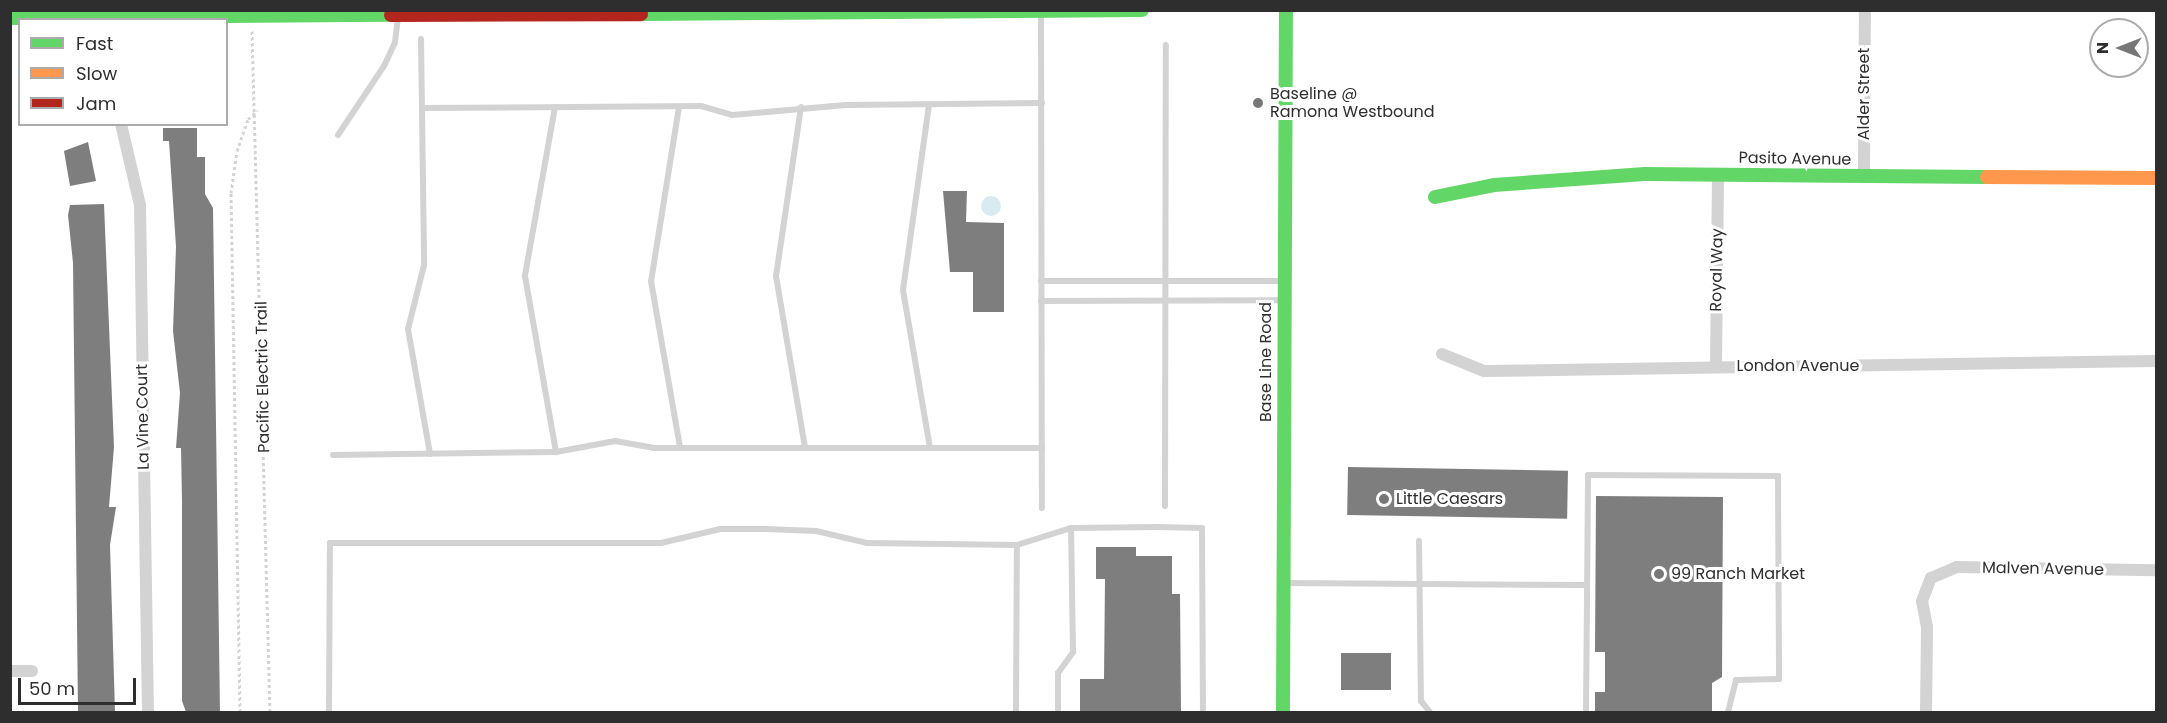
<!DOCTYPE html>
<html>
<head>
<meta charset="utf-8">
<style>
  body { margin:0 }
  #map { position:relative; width:2167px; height:723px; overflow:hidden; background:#fff; font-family:Poppins,sans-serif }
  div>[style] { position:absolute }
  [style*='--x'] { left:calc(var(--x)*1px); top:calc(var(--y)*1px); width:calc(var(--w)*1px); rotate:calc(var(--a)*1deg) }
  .water>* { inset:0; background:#d8eaf2 }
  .round { border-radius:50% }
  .building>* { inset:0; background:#7e7e7e; transform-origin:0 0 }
  .path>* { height:3px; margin-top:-1.5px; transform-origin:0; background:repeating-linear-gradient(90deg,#d3d3d3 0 3px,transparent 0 6px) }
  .lane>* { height:6px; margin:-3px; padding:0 3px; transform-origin:3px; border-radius:3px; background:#d3d3d3 }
  .street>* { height:12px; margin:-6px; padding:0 6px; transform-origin:6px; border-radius:6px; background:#d3d3d3 }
  .fast>* { height:14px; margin:-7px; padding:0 7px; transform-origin:7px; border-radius:7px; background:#63d668 }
  .slow>* { height:14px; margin:-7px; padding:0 7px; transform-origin:7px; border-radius:7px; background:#ff974d }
  .jam>* { height:14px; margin:-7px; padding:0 7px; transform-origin:7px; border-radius:7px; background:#b3261e }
  .dots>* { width:16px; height:16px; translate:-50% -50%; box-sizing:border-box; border:3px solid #fff; border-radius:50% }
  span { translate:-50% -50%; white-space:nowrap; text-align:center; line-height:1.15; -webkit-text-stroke:6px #fff; paint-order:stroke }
  .poi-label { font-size:16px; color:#2e2e2e }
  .left { translate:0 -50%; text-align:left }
  .street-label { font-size:16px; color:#2e2e2e }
  .frame { position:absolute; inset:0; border:12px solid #2e2e2e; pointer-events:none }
  .legend { position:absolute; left:18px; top:18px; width:210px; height:108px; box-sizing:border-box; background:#fff; border:2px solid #ababab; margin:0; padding:8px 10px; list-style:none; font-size:18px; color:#2e2e2e }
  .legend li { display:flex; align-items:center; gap:12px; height:30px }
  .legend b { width:30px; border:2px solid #ababab }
  .north { position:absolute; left:2089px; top:18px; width:60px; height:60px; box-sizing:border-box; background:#fff; border:2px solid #ababab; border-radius:50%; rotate:270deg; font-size:16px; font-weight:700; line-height:24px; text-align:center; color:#2e2e2e }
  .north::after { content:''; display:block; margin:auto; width:21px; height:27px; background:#777; clip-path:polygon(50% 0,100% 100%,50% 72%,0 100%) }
  .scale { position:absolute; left:18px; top:678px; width:118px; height:27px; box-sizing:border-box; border:3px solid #2e2e2e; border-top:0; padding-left:8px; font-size:18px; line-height:21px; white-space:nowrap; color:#2e2e2e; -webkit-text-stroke:4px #fff; paint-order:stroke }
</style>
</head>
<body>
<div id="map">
  <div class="water">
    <div class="round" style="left:981px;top:196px;width:20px;height:20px"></div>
  </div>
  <div class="building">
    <div style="clip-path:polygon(163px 128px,197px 128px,197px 157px,205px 157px,205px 194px,213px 208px,220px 712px,186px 712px,182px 701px,182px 501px,181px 448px,176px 448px,180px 393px,173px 331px,176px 247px,169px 141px,163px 141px)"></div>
    <div style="clip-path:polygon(88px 142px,96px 181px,70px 186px,64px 151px)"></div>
    <div style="clip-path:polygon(943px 191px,967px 191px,966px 222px,1004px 223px,1004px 312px,973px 312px,973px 272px,950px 272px)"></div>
    <div style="clip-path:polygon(104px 204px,114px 447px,109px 507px,116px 507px,110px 545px,115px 712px,78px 712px,73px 263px,68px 215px,70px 205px)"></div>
    <div style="left:1348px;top:467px;width:220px;height:48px;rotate:1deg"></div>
    <div style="clip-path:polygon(1596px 496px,1723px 497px,1722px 677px,1712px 683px,1712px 712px,1595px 712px,1595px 692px,1605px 692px,1605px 652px,1595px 652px)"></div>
    <div style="clip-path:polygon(1096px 547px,1136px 547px,1136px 556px,1172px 556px,1172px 594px,1180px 594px,1181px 712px,1080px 712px,1080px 679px,1104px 679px,1105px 579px,1096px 579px)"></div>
    <div style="left:1341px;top:653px;width:50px;height:37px"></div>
  </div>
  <div class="path">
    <div style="--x:252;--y:31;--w:681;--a:88.49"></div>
    <div style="--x:240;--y:712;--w:519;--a:-90.99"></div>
    <div style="--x:231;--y:193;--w:42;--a:-81.9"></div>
    <div style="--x:237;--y:151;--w:34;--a:-71"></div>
    <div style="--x:248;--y:119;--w:13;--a:-42"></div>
  </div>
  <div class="lane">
    <div style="--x:1041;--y:14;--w:494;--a:89.9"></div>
    <div style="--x:421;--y:39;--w:226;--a:89.2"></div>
    <div style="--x:424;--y:265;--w:66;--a:104"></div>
    <div style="--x:408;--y:329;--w:127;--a:80"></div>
    <div style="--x:929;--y:105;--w:187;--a:98"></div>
    <div style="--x:903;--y:290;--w:160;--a:80.3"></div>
    <div style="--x:555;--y:107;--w:172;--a:100.1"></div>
    <div style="--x:525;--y:276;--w:179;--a:80"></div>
    <div style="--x:679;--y:107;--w:176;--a:99.1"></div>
    <div style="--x:651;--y:281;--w:169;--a:80.1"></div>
    <div style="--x:801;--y:107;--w:171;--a:98.4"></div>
    <div style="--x:776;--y:276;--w:174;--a:80.4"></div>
    <div style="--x:422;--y:108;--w:279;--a:-0.4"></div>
    <div style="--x:701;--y:106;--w:32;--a:16"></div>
    <div style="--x:732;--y:115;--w:114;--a:-5"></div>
    <div style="--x:846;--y:105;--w:196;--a:-0.6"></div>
    <div style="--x:338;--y:135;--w:83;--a:-56.3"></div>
    <div style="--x:384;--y:66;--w:26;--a:-65"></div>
    <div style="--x:395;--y:42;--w:25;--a:-83"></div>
    <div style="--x:1041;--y:281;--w:240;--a:0"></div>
    <div style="--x:1041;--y:301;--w:240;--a:-0.2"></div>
    <div style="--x:333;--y:455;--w:223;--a:-0.8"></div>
    <div style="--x:556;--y:452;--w:60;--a:-10.6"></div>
    <div style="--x:615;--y:441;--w:39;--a:10"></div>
    <div style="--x:653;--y:448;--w:389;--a:0"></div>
    <div style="--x:1165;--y:506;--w:461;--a:-89.9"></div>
    <div style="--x:1419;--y:541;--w:160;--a:89.3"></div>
    <div style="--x:1421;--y:701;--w:14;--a:51"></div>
    <div style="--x:1286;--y:583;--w:299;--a:0.4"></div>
    <div style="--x:329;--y:712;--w:169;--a:-89.7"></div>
    <div style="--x:330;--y:543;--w:331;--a:0"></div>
    <div style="--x:661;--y:543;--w:61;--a:-13.3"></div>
    <div style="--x:720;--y:529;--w:46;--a:0"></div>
    <div style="--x:766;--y:529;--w:50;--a:2.3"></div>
    <div style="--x:816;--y:531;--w:52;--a:13.2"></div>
    <div style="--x:867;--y:543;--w:150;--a:0.8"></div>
    <div style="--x:1017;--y:545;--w:57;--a:-17.5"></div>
    <div style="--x:1071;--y:528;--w:86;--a:-0.7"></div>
    <div style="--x:1157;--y:527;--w:45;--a:1.3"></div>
    <div style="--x:1202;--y:528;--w:184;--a:89.7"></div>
    <div style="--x:1016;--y:712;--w:167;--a:-89.7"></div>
    <div style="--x:1058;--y:712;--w:39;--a:-90"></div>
    <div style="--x:1058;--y:673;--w:26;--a:-54"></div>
    <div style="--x:1073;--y:652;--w:124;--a:-90.9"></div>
    <div style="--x:1586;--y:712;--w:237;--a:-89.5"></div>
    <div style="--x:1588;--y:475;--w:190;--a:0.3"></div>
    <div style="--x:1778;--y:476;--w:203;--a:89.7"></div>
    <div style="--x:1779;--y:679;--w:43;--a:178.7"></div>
    <div style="--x:1736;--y:680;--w:33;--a:104"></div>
  </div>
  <div class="street">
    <div style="--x:121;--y:124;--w:83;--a:76.8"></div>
    <div style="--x:140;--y:205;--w:507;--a:89.1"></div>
    <div style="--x:1864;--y:177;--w:167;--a:-89.7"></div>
    <div style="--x:1442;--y:354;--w:45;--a:22"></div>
    <div style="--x:1484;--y:371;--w:672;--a:-0.85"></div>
    <div style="--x:1716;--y:366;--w:192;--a:-89.4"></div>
    <div style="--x:10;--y:671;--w:22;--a:0"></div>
    <div style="--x:1926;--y:712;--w:85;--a:-89.3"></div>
    <div style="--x:1927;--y:627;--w:26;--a:-101"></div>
    <div style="--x:1922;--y:601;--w:25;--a:-69"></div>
    <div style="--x:1931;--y:578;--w:28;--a:-23"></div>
    <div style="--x:1957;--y:567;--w:199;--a:0.9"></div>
  </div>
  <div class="fast">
    <div style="--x:641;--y:14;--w:501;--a:-0.46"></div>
    <div style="--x:10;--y:18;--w:381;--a:-0.5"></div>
    <div style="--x:1435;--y:197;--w:60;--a:-11.5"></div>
    <div style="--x:1494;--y:185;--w:151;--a:-4.2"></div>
    <div style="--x:1645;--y:174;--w:342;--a:0.5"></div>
    <div style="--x:1283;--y:712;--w:702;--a:-89.76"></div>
  </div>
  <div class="slow">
    <div style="--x:1987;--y:177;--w:169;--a:0.3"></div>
  </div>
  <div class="jam">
    <div style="--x:391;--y:15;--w:250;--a:-0.2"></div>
  </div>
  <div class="dots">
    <div style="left:1258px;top:103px;background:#777"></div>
    <div style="left:1384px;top:499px;background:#777"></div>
    <div style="left:1659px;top:574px;background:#777"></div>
  </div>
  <div class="poi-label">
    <span class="left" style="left:1270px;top:103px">Baseline @<br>Ramona Westbound</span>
    <span class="left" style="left:1396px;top:499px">Little Caesars</span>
    <span class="left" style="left:1671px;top:574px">99 Ranch Market</span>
  </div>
  <div class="street-label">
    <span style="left:1864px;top:94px;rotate:-90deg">Alder Street</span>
    <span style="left:1795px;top:159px;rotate:1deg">Pasito Avenue</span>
    <span style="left:1717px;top:270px;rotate:-89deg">Royal Way</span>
    <span style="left:1266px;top:362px;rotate:-90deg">Base Line Road</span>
    <span style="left:1798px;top:366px">London Avenue</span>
    <span style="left:263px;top:377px;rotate:-91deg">Pacific Electric Trail</span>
    <span style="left:143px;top:417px;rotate:-91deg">La Vine Court</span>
    <span style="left:2043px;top:569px;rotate:1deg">Malven Avenue</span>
  </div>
  <div class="frame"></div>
  <ul class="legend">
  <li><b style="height:8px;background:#63d668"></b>Fast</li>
  <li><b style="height:8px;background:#ff974d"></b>Slow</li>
  <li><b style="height:8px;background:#b3261e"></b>Jam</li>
  </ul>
  <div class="north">N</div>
  <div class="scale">50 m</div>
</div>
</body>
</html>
